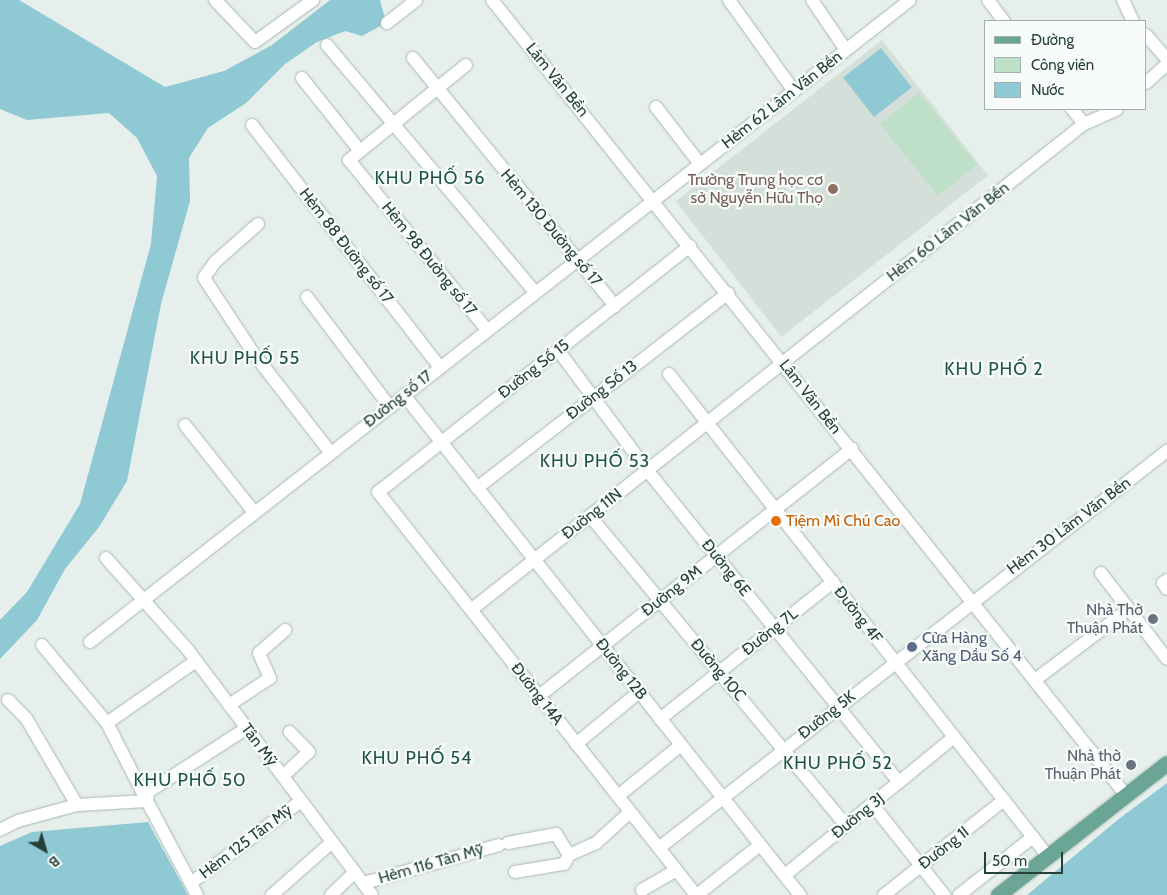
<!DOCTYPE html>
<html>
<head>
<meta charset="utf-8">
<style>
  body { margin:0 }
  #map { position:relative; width:1167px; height:895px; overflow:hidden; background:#e6efeb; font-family:Cabin,sans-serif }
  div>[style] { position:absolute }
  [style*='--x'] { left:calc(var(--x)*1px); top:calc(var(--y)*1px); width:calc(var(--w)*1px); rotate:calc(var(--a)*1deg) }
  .built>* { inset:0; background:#d4dfda; transform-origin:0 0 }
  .green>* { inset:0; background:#bfe0c8; transform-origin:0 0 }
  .water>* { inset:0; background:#8ec9d4; transform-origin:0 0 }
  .roads { filter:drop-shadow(0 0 1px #a8b8b2) drop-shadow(0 0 1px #a8b8b2) }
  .minor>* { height:12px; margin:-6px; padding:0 6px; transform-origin:6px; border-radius:6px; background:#fff }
  .major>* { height:15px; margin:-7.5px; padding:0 7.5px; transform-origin:7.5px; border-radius:7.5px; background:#6aa596 }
  .dots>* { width:14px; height:14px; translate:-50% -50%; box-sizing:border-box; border:2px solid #f7fbf9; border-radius:50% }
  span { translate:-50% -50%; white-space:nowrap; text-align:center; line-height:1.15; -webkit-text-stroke:4.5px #f7fbf9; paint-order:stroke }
  .street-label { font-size:16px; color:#24423a }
  .education-label { font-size:16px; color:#785e54 }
  .right { translate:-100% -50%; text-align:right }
  .food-label { font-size:16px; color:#c56008 }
  .left { translate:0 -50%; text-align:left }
  .worship-label { font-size:16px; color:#5b616d }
  .service-label { font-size:16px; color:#4e5e75 }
  .neighbourhood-label { font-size:18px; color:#1f5548; letter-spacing:1px }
  .legend { position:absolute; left:984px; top:20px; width:162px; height:90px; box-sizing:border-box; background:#f7fbf9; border:1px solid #a3b1ad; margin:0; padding:6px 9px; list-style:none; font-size:15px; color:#24423a }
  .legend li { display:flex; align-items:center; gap:10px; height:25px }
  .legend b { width:25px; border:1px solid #a3b1ad }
  .north { position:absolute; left:20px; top:825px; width:50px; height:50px; -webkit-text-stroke:4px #f7fbf9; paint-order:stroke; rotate:142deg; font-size:14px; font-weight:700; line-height:20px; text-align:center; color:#24423a }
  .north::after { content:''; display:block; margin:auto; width:18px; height:22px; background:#24423a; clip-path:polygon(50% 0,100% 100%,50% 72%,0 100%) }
  .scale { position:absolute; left:984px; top:852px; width:79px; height:22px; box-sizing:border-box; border:2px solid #24423a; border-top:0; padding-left:6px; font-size:15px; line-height:18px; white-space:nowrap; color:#24423a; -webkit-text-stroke:4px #f7fbf9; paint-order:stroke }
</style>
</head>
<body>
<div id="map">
  <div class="built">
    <div style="left:882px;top:40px;width:172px;height:262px;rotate:52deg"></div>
  </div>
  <div class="green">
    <div style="left:919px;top:93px;width:92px;height:50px;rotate:51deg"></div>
  </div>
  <div class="water">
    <div style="clip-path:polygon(0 0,19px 0,165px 87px,224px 71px,272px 45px,330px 0,380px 0,386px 23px,362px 36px,345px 31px,317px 42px,285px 64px,246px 103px,208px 128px,189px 158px,190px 201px,161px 304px,127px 481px,99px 527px,65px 569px,37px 620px,0 659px,0 620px,27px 592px,80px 504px,151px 244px,157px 176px,137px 138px,109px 113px,27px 120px,0 109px)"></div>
    <div style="left:881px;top:48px;width:50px;height:48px;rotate:52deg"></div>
    <div style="clip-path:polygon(1167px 783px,1167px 895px,1027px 895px,1120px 818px)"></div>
    <div style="clip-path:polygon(148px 822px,188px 895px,0 895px,0 846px,32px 832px)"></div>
  </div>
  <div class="roads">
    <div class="minor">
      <div style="--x:215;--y:0;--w:58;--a:46.4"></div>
      <div style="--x:255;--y:42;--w:72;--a:-35.9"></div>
      <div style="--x:492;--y:0;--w:1017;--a:51.43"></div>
      <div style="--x:729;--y:0;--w:112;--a:54.5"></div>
      <div style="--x:812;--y:0;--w:60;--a:55.8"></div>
      <div style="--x:988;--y:0;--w:26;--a:53"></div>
      <div style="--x:1123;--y:0;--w:23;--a:65"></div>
      <div style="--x:387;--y:23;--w:37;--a:-38"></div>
      <div style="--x:1146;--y:35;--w:32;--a:49"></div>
      <div style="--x:327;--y:45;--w:323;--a:49.9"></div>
      <div style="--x:413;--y:58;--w:320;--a:50.8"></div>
      <div style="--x:466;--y:65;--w:151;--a:140.9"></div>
      <div style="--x:349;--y:160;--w:219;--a:50.9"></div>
      <div style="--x:302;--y:78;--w:93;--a:51.5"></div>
      <div style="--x:1146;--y:83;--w:28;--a:-42"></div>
      <div style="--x:656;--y:107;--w:72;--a:52.3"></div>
      <div style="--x:1072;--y:109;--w:19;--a:51"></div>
      <div style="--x:252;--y:125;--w:306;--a:52.2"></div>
      <div style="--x:258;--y:224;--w:57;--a:138.5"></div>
      <div style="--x:215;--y:262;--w:19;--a:125"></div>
      <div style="--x:204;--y:278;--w:91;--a:56.7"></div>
      <div style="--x:254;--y:354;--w:124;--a:52.2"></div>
      <div style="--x:690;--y:246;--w:397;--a:141.7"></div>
      <div style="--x:378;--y:492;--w:513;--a:51.72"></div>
      <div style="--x:307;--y:297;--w:136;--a:53"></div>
      <div style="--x:558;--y:350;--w:149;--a:53.4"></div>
      <div style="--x:647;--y:470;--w:401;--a:51.1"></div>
      <div style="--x:669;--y:374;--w:612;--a:51.84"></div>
      <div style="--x:404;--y:395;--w:638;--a:51.62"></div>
      <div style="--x:185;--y:425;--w:111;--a:51.6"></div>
      <div style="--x:477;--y:488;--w:318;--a:-37.8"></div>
      <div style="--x:590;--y:516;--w:401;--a:50.4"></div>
      <div style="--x:106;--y:558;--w:123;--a:48.3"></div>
      <div style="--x:188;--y:650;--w:306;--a:53.1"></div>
      <div style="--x:1101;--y:573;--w:108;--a:52.5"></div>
      <div style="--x:1167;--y:580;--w:5;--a:143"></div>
      <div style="--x:1163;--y:583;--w:7;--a:56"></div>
      <div style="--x:471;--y:610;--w:782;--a:-38.41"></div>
      <div style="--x:1084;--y:124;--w:36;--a:-24"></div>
      <div style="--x:90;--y:642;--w:1041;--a:-38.06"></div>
      <div style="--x:42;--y:645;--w:102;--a:50.2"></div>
      <div style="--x:107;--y:723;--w:88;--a:62.9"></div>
      <div style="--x:1035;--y:680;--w:118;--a:-37.1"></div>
      <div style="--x:539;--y:696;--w:399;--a:-38.3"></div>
      <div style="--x:8;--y:700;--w:25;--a:45"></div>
      <div style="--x:26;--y:718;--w:101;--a:59.6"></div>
      <div style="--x:229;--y:705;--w:49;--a:-33.4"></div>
      <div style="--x:270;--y:678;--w:27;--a:-114"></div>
      <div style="--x:259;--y:653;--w:35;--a:-41"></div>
      <div style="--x:660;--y:719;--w:221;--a:-38.4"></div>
      <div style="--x:107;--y:723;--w:108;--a:-34.9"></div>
      <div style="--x:576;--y:744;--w:82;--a:-39.5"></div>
      <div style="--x:283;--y:776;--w:35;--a:-43"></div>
      <div style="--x:309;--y:752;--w:28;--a:-134"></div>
      <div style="--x:618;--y:796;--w:81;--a:-39"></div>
      <div style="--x:147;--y:801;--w:9;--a:-84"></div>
      <div style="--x:148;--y:792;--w:118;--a:-32.9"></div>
      <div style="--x:872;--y:804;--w:116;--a:51.6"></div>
      <div style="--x:0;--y:830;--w:20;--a:-27"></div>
      <div style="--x:18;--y:821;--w:61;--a:-15.2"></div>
      <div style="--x:77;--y:805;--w:70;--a:-3.3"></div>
      <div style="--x:147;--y:801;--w:106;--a:62"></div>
      <div style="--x:508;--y:843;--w:49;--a:-10.6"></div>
      <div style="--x:556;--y:834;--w:25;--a:58"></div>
      <div style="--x:569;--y:855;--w:30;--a:-24"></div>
      <div style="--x:596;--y:843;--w:46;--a:-42.4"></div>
      <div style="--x:659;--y:848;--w:645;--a:-38.01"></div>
      <div style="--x:515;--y:872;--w:50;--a:-9.3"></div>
      <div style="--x:564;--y:864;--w:10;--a:-61"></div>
      <div style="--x:785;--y:875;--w:218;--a:-39.2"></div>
      <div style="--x:191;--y:883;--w:137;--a:-36.7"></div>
      <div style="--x:364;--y:883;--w:140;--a:-15.7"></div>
      <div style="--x:642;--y:890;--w:39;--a:-30"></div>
      <div style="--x:272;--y:895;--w:79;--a:-41.4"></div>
      <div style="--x:331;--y:895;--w:33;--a:-44"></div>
      <div style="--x:697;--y:895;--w:80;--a:-38.4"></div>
      <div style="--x:884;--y:895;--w:153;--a:-38.4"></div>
      <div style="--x:959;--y:895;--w:94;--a:-38.1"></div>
    </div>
    <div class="major">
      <div style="--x:998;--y:895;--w:214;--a:-38"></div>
    </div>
  </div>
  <div class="dots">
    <div style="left:833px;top:189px;background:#8d6e63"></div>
    <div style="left:776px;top:521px;background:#e8710a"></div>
    <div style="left:1153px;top:619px;background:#6b7280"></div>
    <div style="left:912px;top:647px;background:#5c6f8a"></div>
    <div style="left:1131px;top:765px;background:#6b7280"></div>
  </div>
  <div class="street-label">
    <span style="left:557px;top:80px;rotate:51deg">Lâm Văn Bền</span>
    <span style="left:782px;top:100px;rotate:-38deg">Hẻm 62 Lâm Văn Bền</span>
    <span style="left:551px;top:228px;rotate:50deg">Hẻm 130 Đường số 17</span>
    <span style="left:948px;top:232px;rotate:-38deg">Hẻm 60 Lâm Văn Bền</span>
    <span style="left:346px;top:246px;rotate:52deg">Hẻm 88 Đường số 17</span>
    <span style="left:429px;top:259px;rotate:51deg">Hẻm 98 Đường số 17</span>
    <span style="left:534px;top:369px;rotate:-38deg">Đường Số 15</span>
    <span style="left:602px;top:390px;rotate:-38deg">Đường Số 13</span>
    <span style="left:810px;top:397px;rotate:52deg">Lâm Văn Bền</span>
    <span style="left:398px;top:399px;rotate:-38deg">Đường số 17</span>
    <span style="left:592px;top:514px;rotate:-38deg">Đường 11N</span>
    <span style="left:1069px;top:526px;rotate:-37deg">Hẻm 30 Lâm Văn Bền</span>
    <span style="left:726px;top:568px;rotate:51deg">Đường 6E</span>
    <span style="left:672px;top:591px;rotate:-38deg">Đường 9M</span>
    <span style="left:858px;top:615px;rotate:52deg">Đường 4F</span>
    <span style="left:770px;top:632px;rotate:-38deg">Đường 7L</span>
    <span style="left:621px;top:669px;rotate:52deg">Đường 12B</span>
    <span style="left:718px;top:670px;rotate:50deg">Đường 10C</span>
    <span style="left:537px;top:694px;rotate:52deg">Đường 14A</span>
    <span style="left:827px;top:715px;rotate:-38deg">Đường 5K</span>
    <span style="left:259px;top:745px;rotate:53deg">Tân Mỹ</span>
    <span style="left:858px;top:816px;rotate:-39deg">Đường 3J</span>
    <span style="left:246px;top:842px;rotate:-37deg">Hẻm 125 Tân Mỹ</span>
    <span style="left:944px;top:848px;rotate:-38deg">Đường 1I</span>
    <span style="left:431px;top:864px;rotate:-16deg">Hẻm 116 Tân Mỹ</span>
  </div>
  <div class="education-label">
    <span class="right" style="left:823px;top:189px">Trường Trung học cơ<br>sở Nguyễn Hữu Thọ</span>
  </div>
  <div class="food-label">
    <span class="left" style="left:786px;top:521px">Tiệm Mì Chú Cao</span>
  </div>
  <div class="worship-label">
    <span class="right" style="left:1143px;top:619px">Nhà Thờ<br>Thuận Phát</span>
    <span class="right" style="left:1121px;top:765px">Nhà thờ<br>Thuận Phát</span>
  </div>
  <div class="service-label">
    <span class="left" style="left:922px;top:647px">Cửa Hàng<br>Xăng Dầu Số 4</span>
  </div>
  <div class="neighbourhood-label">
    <span style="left:430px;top:178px">KHU PHỐ 56</span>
    <span style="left:245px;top:358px">KHU PHỐ 55</span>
    <span style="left:994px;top:369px">KHU PHỐ 2</span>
    <span style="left:595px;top:461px">KHU PHỐ 53</span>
    <span style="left:417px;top:758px">KHU PHỐ 54</span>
    <span style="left:838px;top:763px">KHU PHỐ 52</span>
    <span style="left:190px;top:780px">KHU PHỐ 50</span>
  </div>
  <ul class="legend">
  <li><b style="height:6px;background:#6aa596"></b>Đường</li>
  <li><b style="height:14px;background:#bfe0c8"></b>Công viên</li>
  <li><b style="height:14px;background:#8ec9d4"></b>Nước</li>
  </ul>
  <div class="north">B</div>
  <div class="scale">50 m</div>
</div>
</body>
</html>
